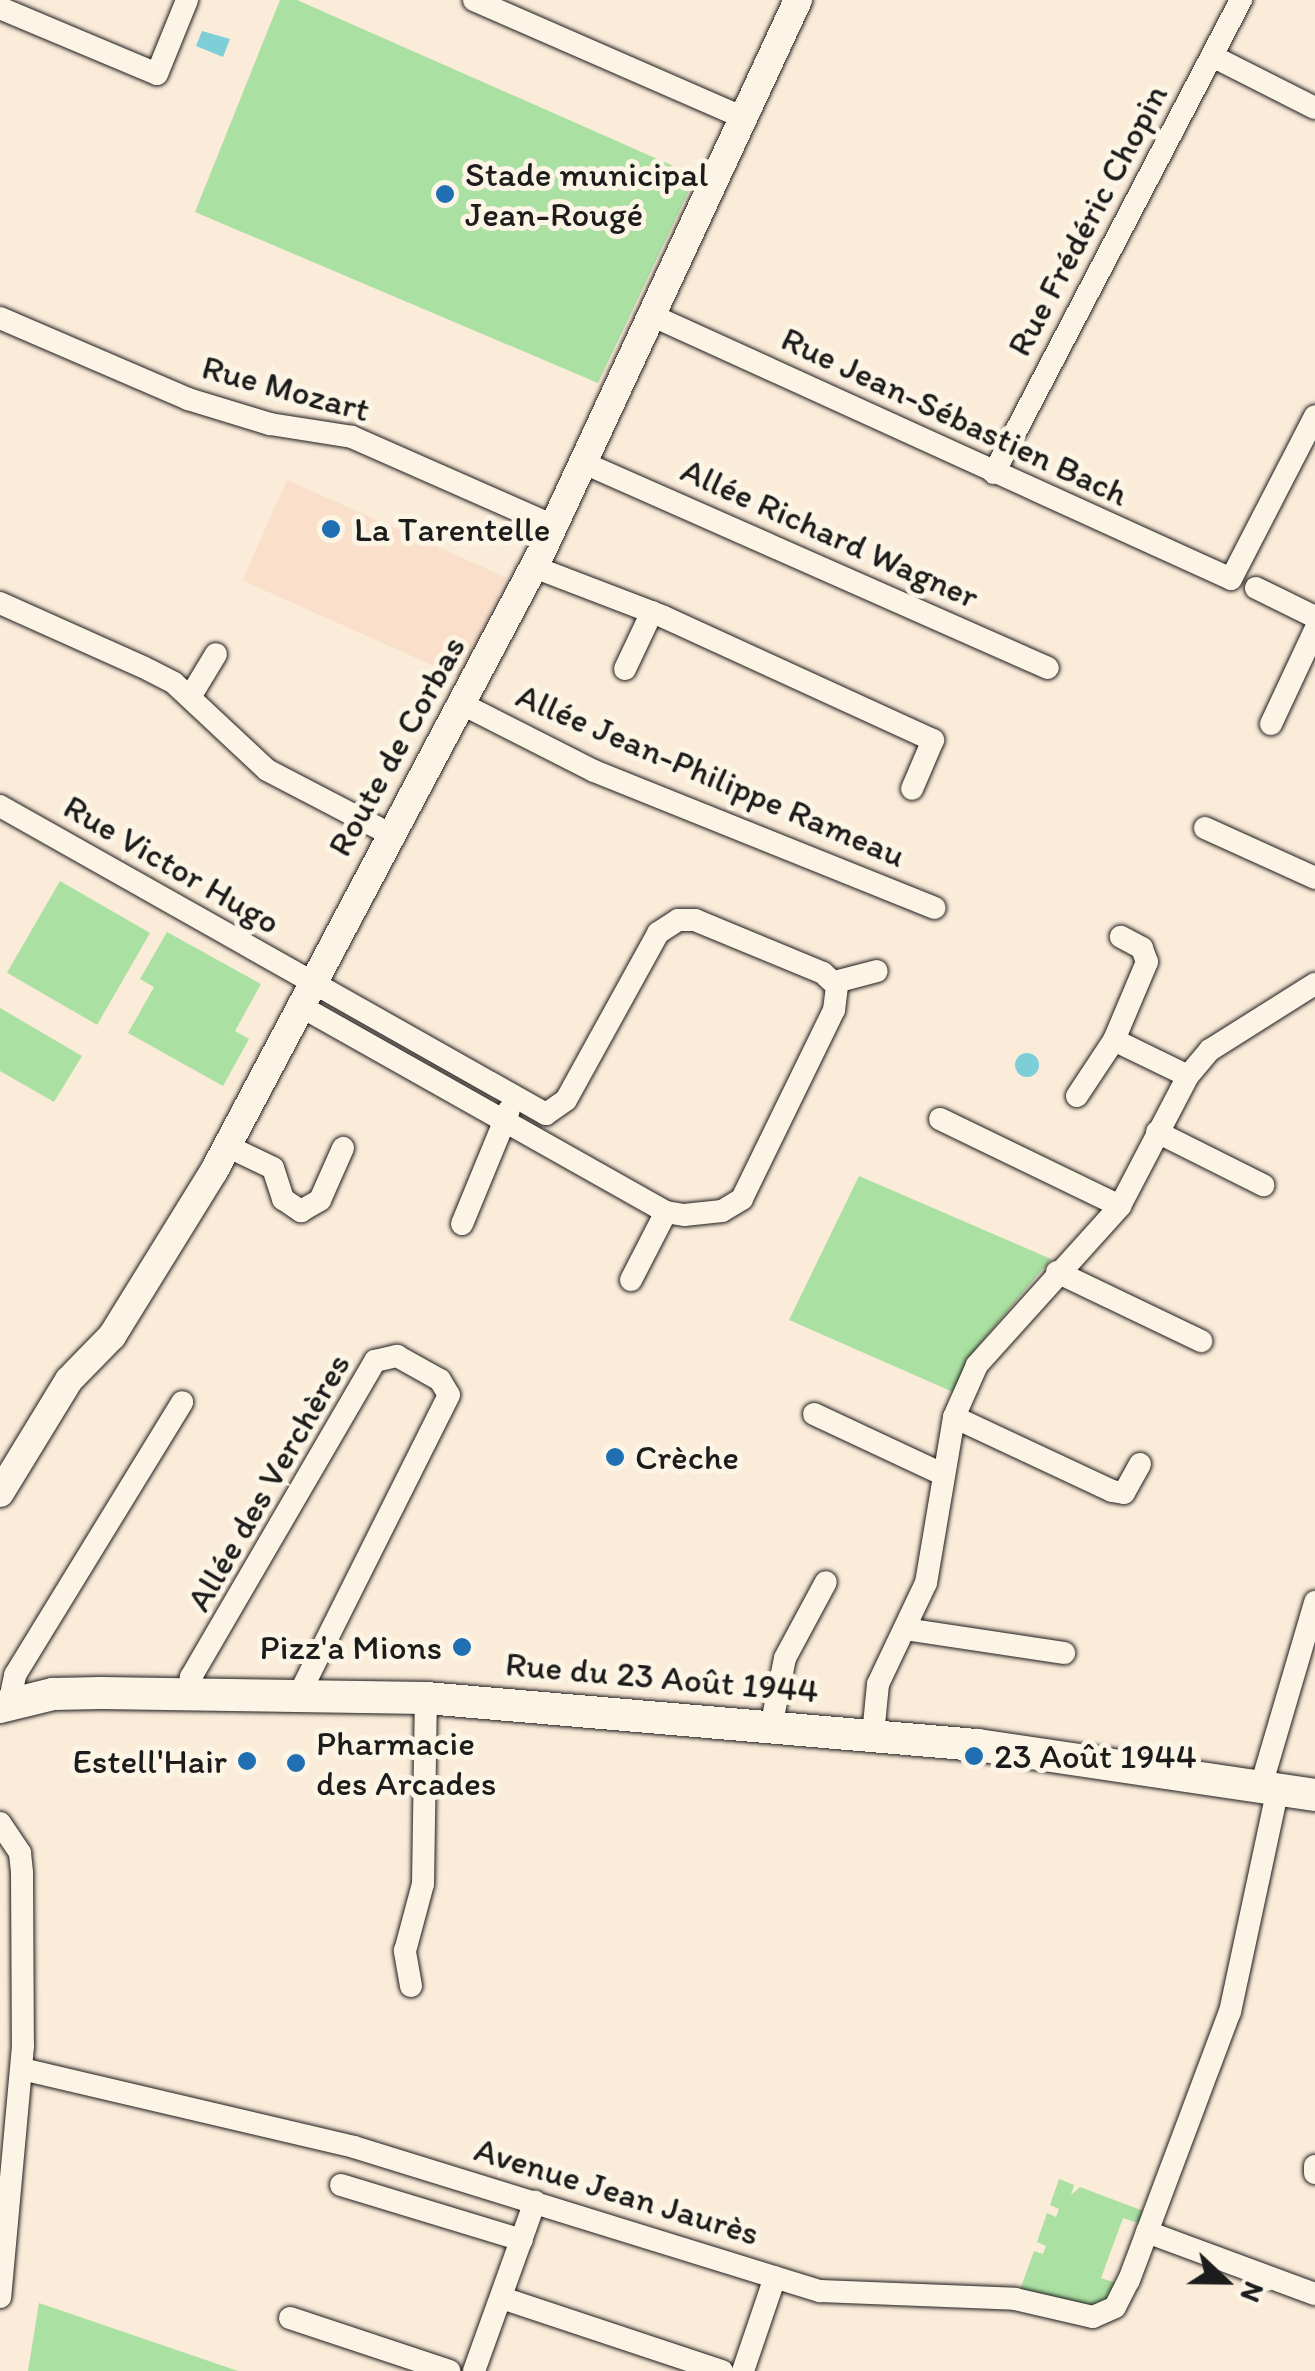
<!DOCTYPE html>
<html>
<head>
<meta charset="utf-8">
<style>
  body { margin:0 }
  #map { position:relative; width:1315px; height:2371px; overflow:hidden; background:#fbebd9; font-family:Itim,sans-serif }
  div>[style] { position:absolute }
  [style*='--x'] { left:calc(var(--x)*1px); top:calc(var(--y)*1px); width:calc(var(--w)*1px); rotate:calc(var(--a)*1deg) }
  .built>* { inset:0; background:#fadfca; transform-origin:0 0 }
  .green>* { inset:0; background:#aae0a2; transform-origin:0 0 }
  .water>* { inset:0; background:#7dced7 }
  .round { border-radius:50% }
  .roads { filter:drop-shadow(0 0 2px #1c1c1c) drop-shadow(0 0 2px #1c1c1c) }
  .minor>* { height:22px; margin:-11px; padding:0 11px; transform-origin:11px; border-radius:11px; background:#fcf5e5 }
  .tertiary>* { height:28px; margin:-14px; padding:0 14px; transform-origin:14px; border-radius:14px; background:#fcf5e5 }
  .secondary>* { height:32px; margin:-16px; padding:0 16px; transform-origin:16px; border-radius:16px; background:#fcf5e5 }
  .dots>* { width:28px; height:28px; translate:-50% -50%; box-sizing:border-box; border:5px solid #fcf5e5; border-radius:50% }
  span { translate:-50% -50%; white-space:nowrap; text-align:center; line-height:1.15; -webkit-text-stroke:10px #fcf5e5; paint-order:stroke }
  .poi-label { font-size:35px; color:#1c1c1c }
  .left { translate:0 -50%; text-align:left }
  .right { translate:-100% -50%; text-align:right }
  .street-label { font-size:35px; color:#1c1c1c }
  .north { position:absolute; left:1175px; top:2231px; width:100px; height:100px; -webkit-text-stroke:8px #fcf5e5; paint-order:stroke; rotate:112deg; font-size:28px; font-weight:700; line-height:40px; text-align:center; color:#1c1c1c }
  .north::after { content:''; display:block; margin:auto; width:35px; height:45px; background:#1c1c1c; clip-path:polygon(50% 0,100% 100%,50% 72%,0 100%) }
</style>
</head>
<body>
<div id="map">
  <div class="built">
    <div style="left:287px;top:480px;width:240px;height:110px;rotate:24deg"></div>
  </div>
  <div class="green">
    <div style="clip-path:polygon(280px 0,297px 0,696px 176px,598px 383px,195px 212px)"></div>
    <div style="left:60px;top:881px;width:104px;height:106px;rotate:30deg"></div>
    <div style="clip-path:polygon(167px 932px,261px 984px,235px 1031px,249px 1039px,223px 1086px,128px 1033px,154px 987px,140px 979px)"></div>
    <div style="clip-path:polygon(0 1008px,82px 1056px,54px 1102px,0 1071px)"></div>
    <div style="clip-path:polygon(859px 1176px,1051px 1259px,978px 1346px,953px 1392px,789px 1320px)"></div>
    <div style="clip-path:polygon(1059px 2179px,1074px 2185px,1071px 2195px,1080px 2187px,1146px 2212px,1141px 2224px,1123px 2218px,1101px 2278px,1119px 2284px,1109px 2298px,1090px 2306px,1020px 2290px,1034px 2251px,1043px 2254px,1046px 2246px,1037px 2242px,1047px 2213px,1056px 2217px,1059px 2209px,1050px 2205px)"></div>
    <div style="clip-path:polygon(39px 2303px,238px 2371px,28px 2371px)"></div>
  </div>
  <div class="water">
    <div style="clip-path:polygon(202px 31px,230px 39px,223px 57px,196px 46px)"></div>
    <div class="round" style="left:1015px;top:1053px;width:24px;height:24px"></div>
  </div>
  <div class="roads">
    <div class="minor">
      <div style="--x:474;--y:0;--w:290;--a:23.6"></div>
      <div style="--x:0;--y:8;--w:170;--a:22.8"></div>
      <div style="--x:157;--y:74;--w:80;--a:-67.9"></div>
      <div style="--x:1212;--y:56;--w:115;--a:26.8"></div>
      <div style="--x:651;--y:315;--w:637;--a:24.47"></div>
      <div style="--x:1231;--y:579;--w:183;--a:-62.7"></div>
      <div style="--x:0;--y:318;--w:205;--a:23.3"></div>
      <div style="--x:188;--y:399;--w:86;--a:17"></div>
      <div style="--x:270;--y:424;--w:83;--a:9"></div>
      <div style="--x:352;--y:437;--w:221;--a:23.8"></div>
      <div style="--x:584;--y:463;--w:507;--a:23.84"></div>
      <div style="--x:994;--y:473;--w:534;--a:-62.43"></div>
      <div style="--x:534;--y:567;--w:139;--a:21"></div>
      <div style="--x:664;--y:617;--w:296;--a:24.6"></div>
      <div style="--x:933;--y:740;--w:53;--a:113.2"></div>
      <div style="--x:1256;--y:588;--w:66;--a:26.2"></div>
      <div style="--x:0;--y:603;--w:159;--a:24.1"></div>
      <div style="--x:625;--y:669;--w:63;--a:-64.7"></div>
      <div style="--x:149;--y:670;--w:28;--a:27"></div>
      <div style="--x:174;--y:683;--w:127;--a:43.1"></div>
      <div style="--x:267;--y:770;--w:139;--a:27.5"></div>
      <div style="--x:190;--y:697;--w:50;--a:-58.8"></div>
      <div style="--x:462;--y:704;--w:148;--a:26.9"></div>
      <div style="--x:594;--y:771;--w:367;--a:21.9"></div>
      <div style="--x:1271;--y:724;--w:104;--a:-64.9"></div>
      <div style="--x:0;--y:806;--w:627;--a:29.43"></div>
      <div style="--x:546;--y:1114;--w:24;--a:-35"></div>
      <div style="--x:566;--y:1100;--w:191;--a:-61.1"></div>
      <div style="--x:658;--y:933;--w:24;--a:-33"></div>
      <div style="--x:678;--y:920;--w:17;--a:0"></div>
      <div style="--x:695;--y:920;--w:139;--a:22.5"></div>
      <div style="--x:823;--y:973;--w:19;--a:43"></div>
      <div style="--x:837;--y:986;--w:24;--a:97"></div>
      <div style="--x:834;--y:1010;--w:210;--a:116"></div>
      <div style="--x:742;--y:1199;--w:23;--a:149"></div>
      <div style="--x:722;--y:1211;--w:38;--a:174"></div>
      <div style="--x:684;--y:1215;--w:18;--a:-171"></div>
      <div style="--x:666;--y:1212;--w:422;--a:-150.6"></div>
      <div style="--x:1205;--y:828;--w:121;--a:24.4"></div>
      <div style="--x:835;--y:982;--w:43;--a:-14.7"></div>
      <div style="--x:1114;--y:1040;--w:82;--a:25.9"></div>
      <div style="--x:1077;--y:1096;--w:67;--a:-56.5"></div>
      <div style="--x:1114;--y:1040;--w:85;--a:-67.1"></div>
      <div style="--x:1147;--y:962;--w:15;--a:-110"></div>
      <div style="--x:1142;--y:948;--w:24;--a:-152"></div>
      <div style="--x:940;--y:1119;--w:200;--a:25.8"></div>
      <div style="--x:1157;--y:1132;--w:119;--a:26.6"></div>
      <div style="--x:227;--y:1146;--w:51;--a:25.6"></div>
      <div style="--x:273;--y:1168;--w:33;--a:72"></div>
      <div style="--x:283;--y:1199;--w:22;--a:34"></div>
      <div style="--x:301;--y:1211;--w:22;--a:-30"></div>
      <div style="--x:320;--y:1200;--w:57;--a:-66.1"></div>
      <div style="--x:462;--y:1224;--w:123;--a:-67.6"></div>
      <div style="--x:1057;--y:1272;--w:160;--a:25.6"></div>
      <div style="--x:631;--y:1280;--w:76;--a:-62.8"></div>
      <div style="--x:814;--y:1414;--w:141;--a:25.1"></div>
      <div style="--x:954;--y:1417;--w:174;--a:25.1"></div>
      <div style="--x:1112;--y:1491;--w:12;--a:9"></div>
      <div style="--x:1124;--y:1493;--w:33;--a:-61"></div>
      <div style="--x:905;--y:1629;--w:161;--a:8.6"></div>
      <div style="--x:188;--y:1695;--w:18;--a:-81"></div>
      <div style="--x:191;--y:1677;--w:366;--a:-59.8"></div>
      <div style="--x:375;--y:1361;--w:23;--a:-13"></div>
      <div style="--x:397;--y:1356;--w:49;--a:29.2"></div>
      <div style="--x:440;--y:1380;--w:17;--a:59"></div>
      <div style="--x:449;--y:1395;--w:339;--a:116.6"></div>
      <div style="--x:9;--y:1704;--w:30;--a:-78"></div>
      <div style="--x:15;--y:1675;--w:320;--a:-58.5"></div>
      <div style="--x:771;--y:1727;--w:70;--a:-78.5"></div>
      <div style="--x:785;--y:1658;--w:86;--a:-61.7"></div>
      <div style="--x:873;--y:1735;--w:51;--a:-84.4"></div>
      <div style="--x:878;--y:1684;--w:112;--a:-64.6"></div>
      <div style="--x:926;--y:1583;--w:168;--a:-80.4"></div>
      <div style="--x:954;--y:1417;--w:57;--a:-66.1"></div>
      <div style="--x:977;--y:1365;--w:214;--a:-48"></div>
      <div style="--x:1120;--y:1206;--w:147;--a:-62.4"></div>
      <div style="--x:1188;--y:1076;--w:34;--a:-50"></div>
      <div style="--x:1210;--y:1050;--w:124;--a:-32.2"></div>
      <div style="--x:1261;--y:1786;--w:192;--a:-73.6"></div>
      <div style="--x:0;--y:1823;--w:36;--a:56"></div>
      <div style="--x:20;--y:1853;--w:20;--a:84"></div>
      <div style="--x:22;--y:1873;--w:173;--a:89.7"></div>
      <div style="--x:23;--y:2046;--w:252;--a:95.2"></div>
      <div style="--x:411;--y:1986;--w:36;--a:-100"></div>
      <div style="--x:405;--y:1951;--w:69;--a:-75"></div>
      <div style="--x:423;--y:1884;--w:186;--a:-89.1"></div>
      <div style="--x:22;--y:2069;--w:341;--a:13.2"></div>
      <div style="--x:354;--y:2147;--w:488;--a:17.2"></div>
      <div style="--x:820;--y:2291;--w:195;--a:2.3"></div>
      <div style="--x:1015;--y:2299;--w:80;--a:13"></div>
      <div style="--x:1093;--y:2317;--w:24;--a:-24"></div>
      <div style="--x:1115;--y:2307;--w:30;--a:-63"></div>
      <div style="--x:1129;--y:2280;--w:286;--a:-69.4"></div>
      <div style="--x:1230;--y:2012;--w:229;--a:-77.9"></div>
      <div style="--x:1315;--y:2166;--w:7;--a:90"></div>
      <div style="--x:341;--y:2185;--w:189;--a:16.9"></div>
      <div style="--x:1147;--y:2232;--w:179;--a:20.3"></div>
      <div style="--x:502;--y:2298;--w:232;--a:18.4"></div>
      <div style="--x:290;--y:2318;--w:168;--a:18.4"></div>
      <div style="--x:474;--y:2371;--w:180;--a:-70.2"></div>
      <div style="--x:743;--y:2371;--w:99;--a:-71.2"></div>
    </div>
    <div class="tertiary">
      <div style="--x:0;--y:1493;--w:132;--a:-58.6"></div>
      <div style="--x:69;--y:1380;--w:62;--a:-45.7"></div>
      <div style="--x:112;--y:1336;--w:194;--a:-58.3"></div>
      <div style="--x:214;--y:1171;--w:699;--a:-62.12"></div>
      <div style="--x:541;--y:553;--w:610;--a:-65.07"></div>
    </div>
    <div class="secondary">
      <div style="--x:0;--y:1707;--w:55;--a:-13.8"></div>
      <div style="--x:53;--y:1694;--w:48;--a:-1.2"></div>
      <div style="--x:101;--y:1693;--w:325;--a:0.9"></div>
      <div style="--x:426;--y:1698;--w:553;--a:4.88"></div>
      <div style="--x:977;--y:1745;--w:342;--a:8.4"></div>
    </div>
  </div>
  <div class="dots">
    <div style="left:445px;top:194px;background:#1f6fb2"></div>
    <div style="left:331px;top:529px;background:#1f6fb2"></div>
    <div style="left:615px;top:1457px;background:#1f6fb2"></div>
    <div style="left:462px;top:1647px;background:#1f6fb2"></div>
    <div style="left:974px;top:1756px;background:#1f6fb2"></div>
    <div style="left:247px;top:1761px;background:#1f6fb2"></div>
    <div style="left:296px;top:1763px;background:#1f6fb2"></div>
  </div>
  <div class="poi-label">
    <span class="left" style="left:465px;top:194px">Stade municipal<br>Jean-Rougé</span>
    <span class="left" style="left:354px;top:529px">La Tarentelle</span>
    <span class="left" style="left:635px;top:1457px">Crèche</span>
    <span class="right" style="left:442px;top:1647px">Pizz'a Mions</span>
    <span class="left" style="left:316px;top:1763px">Pharmacie<br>des Arcades</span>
    <span class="left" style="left:994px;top:1756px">23 Août 1944</span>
    <span class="right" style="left:227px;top:1761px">Estell'Hair</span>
  </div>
  <div class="street-label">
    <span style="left:1087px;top:220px;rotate:-62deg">Rue Frédéric Chopin</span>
    <span style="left:286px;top:388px;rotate:15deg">Rue Mozart</span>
    <span style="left:955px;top:416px;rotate:25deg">Rue Jean-Sébastien Bach</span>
    <span style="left:830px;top:533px;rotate:24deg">Allée Richard Wagner</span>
    <span style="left:396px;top:746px;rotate:-61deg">Route de Corbas</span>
    <span style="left:711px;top:775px;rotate:23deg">Allée Jean-Philippe Rameau</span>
    <span style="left:172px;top:864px;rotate:30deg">Rue Victor Hugo</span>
    <span style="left:268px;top:1482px;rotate:-60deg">Allée des Verchères</span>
    <span style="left:662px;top:1677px;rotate:5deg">Rue du 23 Août 1944</span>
    <span style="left:617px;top:2191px;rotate:17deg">Avenue Jean Jaurès</span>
  </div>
  <div class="north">N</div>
</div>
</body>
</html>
